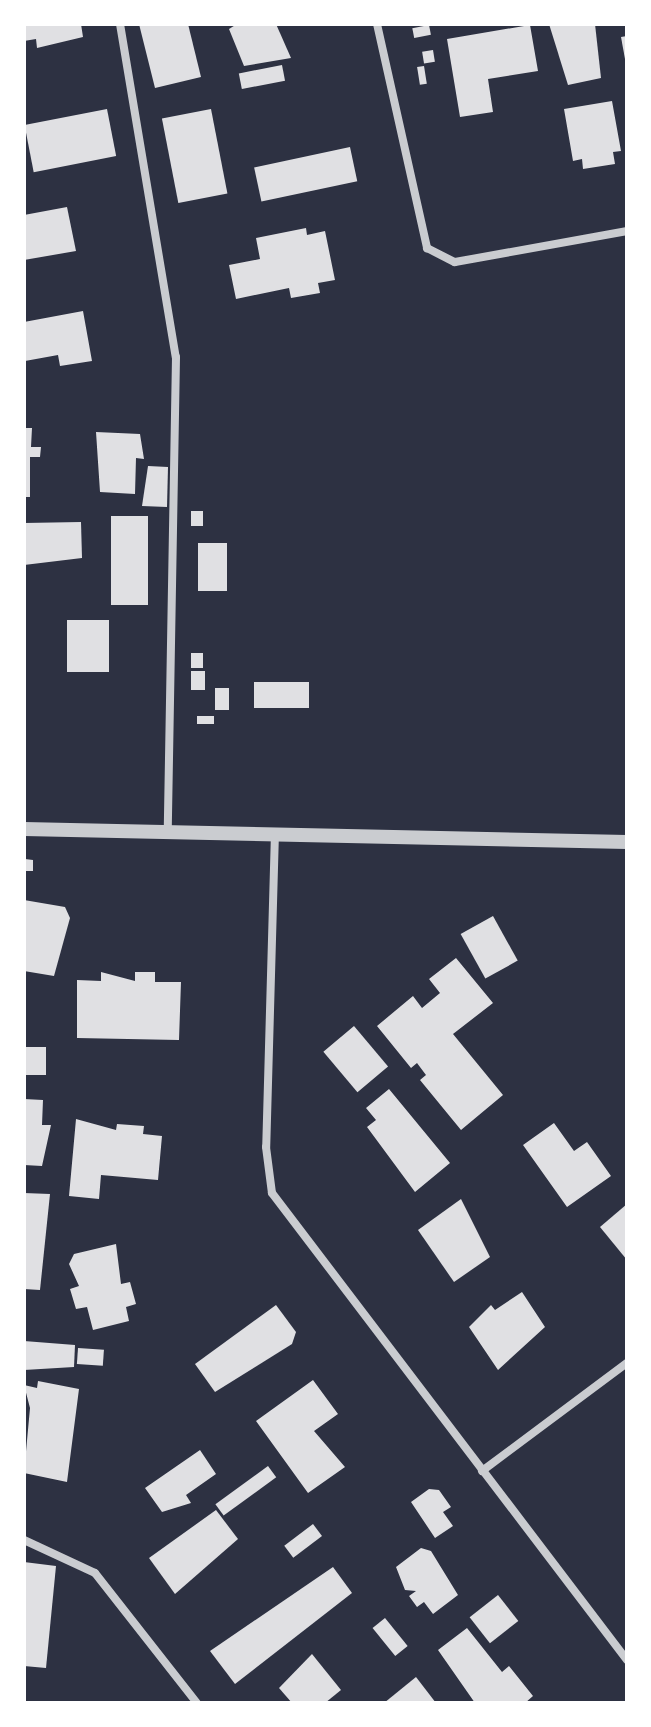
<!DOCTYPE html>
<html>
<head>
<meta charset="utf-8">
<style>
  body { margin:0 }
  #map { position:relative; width:651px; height:1727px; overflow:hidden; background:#2d3142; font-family:"PT Sans Narrow",sans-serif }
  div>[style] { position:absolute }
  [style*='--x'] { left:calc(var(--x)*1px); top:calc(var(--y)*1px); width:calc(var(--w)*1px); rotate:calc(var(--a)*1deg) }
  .building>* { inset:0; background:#e0e0e3; transform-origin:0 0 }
  .minor>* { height:8px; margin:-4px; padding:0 4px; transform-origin:4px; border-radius:4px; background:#caccd0 }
  .tertiary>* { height:14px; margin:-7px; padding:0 7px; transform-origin:7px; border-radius:7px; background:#caccd0 }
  span { translate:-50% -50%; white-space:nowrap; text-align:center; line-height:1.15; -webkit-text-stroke:8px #fff; paint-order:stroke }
  .frame { position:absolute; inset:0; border:26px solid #fff; pointer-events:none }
</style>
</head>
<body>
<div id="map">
  <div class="building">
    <div style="clip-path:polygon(24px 24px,81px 24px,83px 37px,37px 48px,36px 39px,24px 41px)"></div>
    <div style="clip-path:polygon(139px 24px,188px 24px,201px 77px,155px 88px)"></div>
    <div style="clip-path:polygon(237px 24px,276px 24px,291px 58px,244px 66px,229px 29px)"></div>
    <div style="clip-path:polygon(549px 24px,595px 24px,601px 78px,568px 85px)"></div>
    <div style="left:429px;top:25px;width:10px;height:17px;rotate:79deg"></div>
    <div style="clip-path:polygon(530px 25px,538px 71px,488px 79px,493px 112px,460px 117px,447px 39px)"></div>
    <div style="clip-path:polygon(627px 36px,627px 59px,625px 59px,621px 37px)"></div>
    <div style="left:433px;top:50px;width:12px;height:11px;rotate:81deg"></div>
    <div style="left:282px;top:65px;width:16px;height:44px;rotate:79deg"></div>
    <div style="left:424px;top:66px;width:18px;height:7px;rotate:81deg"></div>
    <div style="clip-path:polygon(612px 101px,621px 151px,613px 152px,615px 164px,583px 169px,582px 159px,573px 161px,564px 109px)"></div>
    <div style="left:107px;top:109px;width:48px;height:84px;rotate:79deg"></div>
    <div style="left:211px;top:109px;width:86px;height:50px;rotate:79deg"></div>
    <div style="left:350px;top:147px;width:35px;height:98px;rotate:78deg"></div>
    <div style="clip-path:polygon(67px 207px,76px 251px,24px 260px,24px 215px)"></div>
    <div style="clip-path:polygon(306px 228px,307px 235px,325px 231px,335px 280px,318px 283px,320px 293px,291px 298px,289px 288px,236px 299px,229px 265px,260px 259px,256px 238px)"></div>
    <div style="clip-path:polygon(83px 311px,92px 361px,60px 366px,58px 355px,25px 361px,24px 322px)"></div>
    <div style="clip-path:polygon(24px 428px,32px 428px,31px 447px,41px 447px,40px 457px,30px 457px,30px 497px,24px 497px)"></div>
    <div style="clip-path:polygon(96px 432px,140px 434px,144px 459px,136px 458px,135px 494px,100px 492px)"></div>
    <div style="clip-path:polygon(148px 466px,168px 467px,167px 507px,142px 506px)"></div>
    <div style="left:191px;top:511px;width:12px;height:15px"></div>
    <div style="left:148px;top:516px;width:89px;height:37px;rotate:90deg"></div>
    <div style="clip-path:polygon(81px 522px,82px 558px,24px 565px,24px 523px)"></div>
    <div style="left:198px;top:543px;width:29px;height:48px"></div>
    <div style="left:67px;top:620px;width:42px;height:52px"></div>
    <div style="left:191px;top:653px;width:12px;height:15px"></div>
    <div style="left:205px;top:671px;width:19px;height:14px;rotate:90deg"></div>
    <div style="left:309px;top:682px;width:26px;height:55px;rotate:90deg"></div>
    <div style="left:215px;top:688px;width:14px;height:22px"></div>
    <div style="left:197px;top:716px;width:17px;height:8px"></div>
    <div style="clip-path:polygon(25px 859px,33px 860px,33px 871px,24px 871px)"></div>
    <div style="clip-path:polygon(24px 900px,65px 907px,70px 918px,54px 976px,24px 971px)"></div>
    <div style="left:493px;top:916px;width:51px;height:37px;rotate:61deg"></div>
    <div style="clip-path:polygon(456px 958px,493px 1003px,453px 1034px,503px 1095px,461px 1130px,420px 1080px,426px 1075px,417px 1063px,411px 1068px,377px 1026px,413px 996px,422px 1008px,440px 993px,429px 979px)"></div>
    <div style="clip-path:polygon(101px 972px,135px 981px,135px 972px,155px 972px,155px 982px,181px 982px,179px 1040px,77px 1038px,77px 980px,101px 981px)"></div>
    <div style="left:354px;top:1026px;width:53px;height:40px;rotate:50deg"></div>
    <div style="left:24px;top:1047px;width:22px;height:28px"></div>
    <div style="clip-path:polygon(389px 1089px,450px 1163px,415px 1192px,367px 1127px,376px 1120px,366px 1108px)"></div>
    <div style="clip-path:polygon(24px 1099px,43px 1100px,42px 1125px,51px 1125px,42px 1166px,24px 1165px)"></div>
    <div style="clip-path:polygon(76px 1119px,116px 1130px,117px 1124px,144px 1126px,143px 1134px,162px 1136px,158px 1180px,101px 1175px,99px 1199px,69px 1196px)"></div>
    <div style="clip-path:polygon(554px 1123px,574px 1151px,587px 1142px,611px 1176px,567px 1207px,523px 1145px)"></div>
    <div style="clip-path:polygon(24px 1193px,50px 1194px,40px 1290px,24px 1289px)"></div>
    <div style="clip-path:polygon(461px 1199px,490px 1257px,454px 1282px,418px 1230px)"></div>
    <div style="clip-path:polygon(627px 1204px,627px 1260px,600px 1227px)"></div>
    <div style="clip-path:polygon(116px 1244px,121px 1284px,130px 1282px,136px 1304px,126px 1307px,129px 1321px,93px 1330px,87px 1307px,76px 1309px,70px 1289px,79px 1286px,69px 1264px,74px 1254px)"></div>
    <div style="clip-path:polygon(522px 1292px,545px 1327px,498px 1370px,469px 1327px,491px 1305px,495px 1310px)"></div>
    <div style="clip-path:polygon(276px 1305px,296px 1332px,292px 1344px,215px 1392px,195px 1364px)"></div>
    <div style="clip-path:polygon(24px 1341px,75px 1345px,74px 1367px,24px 1370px)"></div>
    <div style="left:78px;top:1348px;width:26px;height:16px;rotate:4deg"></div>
    <div style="clip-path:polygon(313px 1380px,338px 1414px,314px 1431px,345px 1467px,308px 1493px,256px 1421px)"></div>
    <div style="clip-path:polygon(38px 1381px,79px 1389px,67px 1482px,24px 1473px,30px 1408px,24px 1385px,37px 1388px)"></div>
    <div style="clip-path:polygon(200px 1450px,216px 1474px,186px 1495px,191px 1503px,162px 1512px,145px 1488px)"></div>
    <div style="left:268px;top:1466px;width:14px;height:65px;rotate:54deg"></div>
    <div style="clip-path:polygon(429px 1489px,439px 1490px,451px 1507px,443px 1512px,453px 1526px,435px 1538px,411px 1502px)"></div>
    <div style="clip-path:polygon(216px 1510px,238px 1539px,175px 1594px,149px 1558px)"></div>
    <div style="left:313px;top:1524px;width:15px;height:36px;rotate:53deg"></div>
    <div style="clip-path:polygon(421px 1548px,431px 1551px,458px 1595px,433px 1614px,424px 1602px,417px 1607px,409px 1596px,416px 1591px,405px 1590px,396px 1567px)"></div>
    <div style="clip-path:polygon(24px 1562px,56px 1566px,46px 1668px,24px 1666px)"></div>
    <div style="clip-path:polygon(333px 1567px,352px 1593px,235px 1684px,210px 1651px)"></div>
    <div style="left:498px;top:1595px;width:33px;height:36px;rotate:52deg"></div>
    <div style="left:385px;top:1618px;width:36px;height:16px;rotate:51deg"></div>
    <div style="clip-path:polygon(467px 1628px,502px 1672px,509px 1666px,533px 1696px,525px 1703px,475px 1703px,438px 1650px)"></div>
    <div style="clip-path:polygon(312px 1654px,341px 1690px,325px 1703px,292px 1703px,279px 1688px)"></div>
    <div style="clip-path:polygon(416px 1677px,436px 1703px,384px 1703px)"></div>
  </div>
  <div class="minor">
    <div style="--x:120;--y:24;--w:338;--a:80.5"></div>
    <div style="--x:176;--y:357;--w:471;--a:91"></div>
    <div style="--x:377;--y:24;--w:230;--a:77.4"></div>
    <div style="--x:427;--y:248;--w:31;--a:27"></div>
    <div style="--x:455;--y:262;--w:175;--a:-10.2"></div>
    <div style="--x:275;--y:832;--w:315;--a:91.6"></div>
    <div style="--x:266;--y:1147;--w:46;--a:82.6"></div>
    <div style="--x:272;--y:1193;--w:587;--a:52.76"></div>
    <div style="--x:482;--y:1471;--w:181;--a:-36.7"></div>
    <div style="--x:24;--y:1540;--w:78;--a:24.9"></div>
    <div style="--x:95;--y:1573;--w:165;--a:51.9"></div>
  </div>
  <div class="tertiary">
    <div style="--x:24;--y:829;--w:603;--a:1.24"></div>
  </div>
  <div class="frame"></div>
</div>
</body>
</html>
